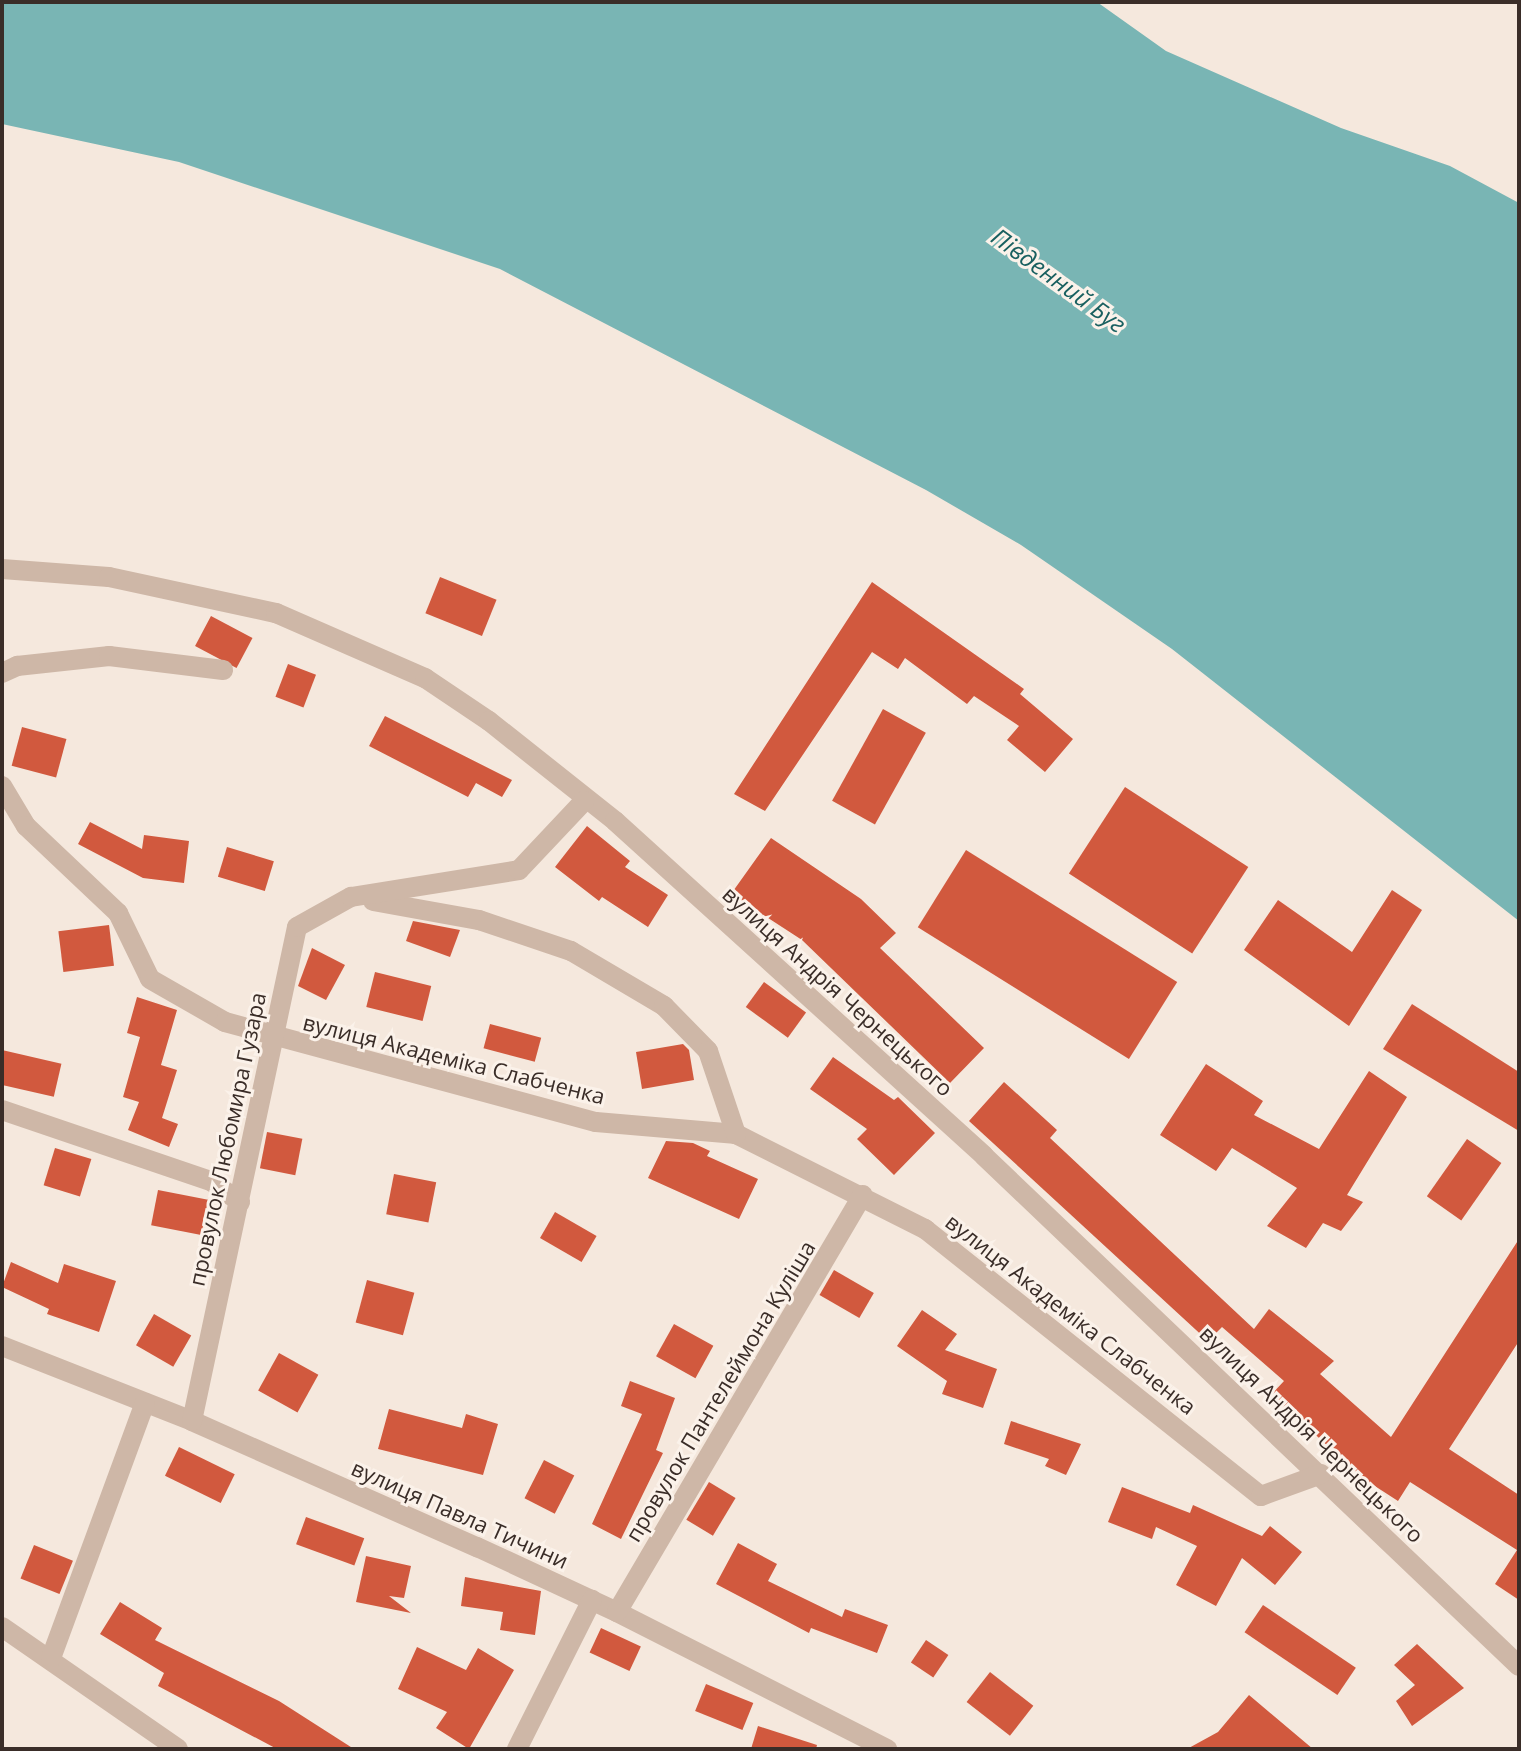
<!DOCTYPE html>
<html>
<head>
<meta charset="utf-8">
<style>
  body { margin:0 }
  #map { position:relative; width:1521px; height:1751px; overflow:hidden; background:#f5e8dd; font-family:"Open Sans",sans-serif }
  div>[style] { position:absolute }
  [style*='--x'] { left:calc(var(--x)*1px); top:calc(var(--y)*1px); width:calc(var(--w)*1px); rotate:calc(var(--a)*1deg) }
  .water>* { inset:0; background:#79b5b4 }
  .building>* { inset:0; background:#d1593e; transform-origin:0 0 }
  .street>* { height:20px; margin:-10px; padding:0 10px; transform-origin:10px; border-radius:10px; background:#ceb7a7 }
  span { translate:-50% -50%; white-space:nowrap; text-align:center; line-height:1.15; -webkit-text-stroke:6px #fbf2ea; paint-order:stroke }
  .street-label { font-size:22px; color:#3a2d28 }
  .water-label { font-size:24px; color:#196060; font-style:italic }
  .frame { position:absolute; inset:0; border:4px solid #3a2d28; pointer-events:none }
</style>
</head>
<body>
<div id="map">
  <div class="water">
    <div style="clip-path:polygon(2px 2px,1097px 2px,1166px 51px,1341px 128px,1450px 166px,1519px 203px,1519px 921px,1172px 649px,1021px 545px,926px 490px,500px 269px,179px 162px,2px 124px)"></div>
  </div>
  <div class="building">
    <div style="left:440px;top:577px;width:61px;height:39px;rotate:22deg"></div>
    <div style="clip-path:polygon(872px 582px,1024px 689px,1020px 694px,1073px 739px,1045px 772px,1007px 740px,1019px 726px,974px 696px,967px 704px,905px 658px,898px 669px,872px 652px,765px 811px,734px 794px)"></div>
    <div style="left:211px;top:616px;width:47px;height:34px;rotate:28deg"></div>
    <div style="left:288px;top:664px;width:30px;height:35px;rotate:21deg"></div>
    <div style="left:883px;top:709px;width:49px;height:105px;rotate:29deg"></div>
    <div style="clip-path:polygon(385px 716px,512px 780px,502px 797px,476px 783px,468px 797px,369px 746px)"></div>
    <div style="left:22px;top:727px;width:46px;height:40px;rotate:15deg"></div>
    <div style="left:1125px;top:787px;width:147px;height:103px;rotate:33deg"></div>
    <div style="clip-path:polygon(90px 822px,142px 849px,144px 835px,189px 841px,184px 883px,143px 878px,78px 844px)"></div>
    <div style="clip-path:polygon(587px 826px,630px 861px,625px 867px,668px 895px,648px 927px,602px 897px,599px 901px,555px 867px)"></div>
    <div style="clip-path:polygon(771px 838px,861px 899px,896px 933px,880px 948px,984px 1048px,950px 1083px,802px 940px,731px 894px)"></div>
    <div style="left:227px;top:847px;width:49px;height:31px;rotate:17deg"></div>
    <div style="left:966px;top:850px;width:249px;height:91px;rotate:32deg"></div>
    <div style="clip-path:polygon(1392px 890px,1422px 910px,1349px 1026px,1244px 950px,1278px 900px,1352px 952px)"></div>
    <div style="clip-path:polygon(413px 921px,460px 930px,450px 957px,406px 941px)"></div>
    <div style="left:109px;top:925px;width:41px;height:51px;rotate:83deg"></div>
    <div style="clip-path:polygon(312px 948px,345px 965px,326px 1000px,298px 986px)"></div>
    <div style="left:375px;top:972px;width:58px;height:36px;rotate:14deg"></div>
    <div style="left:764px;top:982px;width:52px;height:31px;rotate:36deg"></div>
    <div style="clip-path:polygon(137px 997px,177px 1010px,161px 1065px,177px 1070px,162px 1118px,178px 1124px,169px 1147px,128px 1130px,139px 1102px,123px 1097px,140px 1037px,127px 1033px)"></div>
    <div style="clip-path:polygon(1412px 1004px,1519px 1072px,1519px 1131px,1383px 1049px)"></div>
    <div style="left:490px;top:1024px;width:53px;height:25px;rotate:15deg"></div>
    <div style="clip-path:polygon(683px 1044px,689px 1050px,694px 1080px,642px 1089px,636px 1052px)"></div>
    <div style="left:2px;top:1050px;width:61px;height:34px;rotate:13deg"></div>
    <div style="clip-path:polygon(833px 1057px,894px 1100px,898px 1097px,935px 1133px,894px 1175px,857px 1139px,867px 1129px,810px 1089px)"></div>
    <div style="clip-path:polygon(1206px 1064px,1263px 1101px,1254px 1115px,1319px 1149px,1369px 1071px,1407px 1097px,1347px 1195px,1363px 1202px,1341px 1231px,1323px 1223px,1306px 1248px,1267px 1226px,1297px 1188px,1232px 1148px,1216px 1171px,1160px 1135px)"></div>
    <div style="clip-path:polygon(1004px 1082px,1057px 1130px,1050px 1138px,1254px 1329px,1269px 1309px,1334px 1361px,1320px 1374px,1391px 1437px,1519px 1239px,1519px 1341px,1449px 1449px,1519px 1495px,1519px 1600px,1495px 1584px,1517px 1550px,1410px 1482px,1398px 1501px,1364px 1479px,1284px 1406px,1280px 1410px,1268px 1398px,1284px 1381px,1222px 1327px,1208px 1341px,969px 1121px)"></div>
    <div style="left:267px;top:1132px;width:36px;height:37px;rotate:11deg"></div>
    <div style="left:1467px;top:1139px;width:42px;height:70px;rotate:35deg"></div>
    <div style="clip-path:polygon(666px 1141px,693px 1143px,710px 1151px,707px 1156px,758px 1179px,739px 1219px,648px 1178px)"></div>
    <div style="left:55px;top:1148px;width:38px;height:39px;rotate:17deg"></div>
    <div style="left:394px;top:1174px;width:43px;height:41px;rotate:11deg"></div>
    <div style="left:158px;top:1190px;width:51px;height:36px;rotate:11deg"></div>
    <div style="left:555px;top:1212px;width:48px;height:30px;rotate:30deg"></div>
    <div style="clip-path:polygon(11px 1262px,58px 1283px,64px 1264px,116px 1281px,99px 1332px,47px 1314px,49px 1309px,2px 1287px)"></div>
    <div style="left:834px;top:1270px;width:46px;height:29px;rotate:30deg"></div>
    <div style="left:367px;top:1280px;width:49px;height:44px;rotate:15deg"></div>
    <div style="clip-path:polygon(922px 1310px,957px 1334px,945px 1350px,997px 1369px,983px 1408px,942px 1394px,947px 1381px,897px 1346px)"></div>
    <div style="left:154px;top:1314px;width:43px;height:36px;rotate:30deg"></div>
    <div style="left:674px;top:1324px;width:45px;height:37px;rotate:29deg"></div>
    <div style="left:279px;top:1353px;width:45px;height:43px;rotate:29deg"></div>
    <div style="clip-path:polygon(630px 1381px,675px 1398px,656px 1450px,663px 1453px,621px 1539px,592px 1524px,642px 1414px,621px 1406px)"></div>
    <div style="clip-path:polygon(389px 1409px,462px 1428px,466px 1414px,498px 1424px,483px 1475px,378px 1449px)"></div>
    <div style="clip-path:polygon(1011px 1421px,1081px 1444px,1066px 1475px,1045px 1466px,1049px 1459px,1004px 1444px)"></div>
    <div style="left:179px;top:1447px;width:62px;height:32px;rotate:26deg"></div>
    <div style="left:544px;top:1460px;width:34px;height:43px;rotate:27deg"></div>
    <div style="left:709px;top:1482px;width:31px;height:44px;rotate:31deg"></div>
    <div style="clip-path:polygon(1122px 1487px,1190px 1513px,1193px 1505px,1262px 1536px,1270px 1526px,1302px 1552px,1275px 1585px,1242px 1558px,1216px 1606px,1176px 1585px,1197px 1546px,1156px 1527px,1152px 1539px,1108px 1522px)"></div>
    <div style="left:306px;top:1517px;width:62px;height:29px;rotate:20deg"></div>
    <div style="clip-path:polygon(738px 1543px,777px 1564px,768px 1581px,842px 1617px,845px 1609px,888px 1625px,877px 1653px,811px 1628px,809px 1633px,716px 1584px)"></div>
    <div style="left:34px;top:1545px;width:42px;height:36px;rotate:22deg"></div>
    <div style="clip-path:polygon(366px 1556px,411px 1566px,404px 1598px,389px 1596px,411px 1613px,356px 1602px)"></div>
    <div style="clip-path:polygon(465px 1577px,541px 1591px,535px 1635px,500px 1630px,503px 1612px,461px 1606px)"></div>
    <div style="clip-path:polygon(120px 1602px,162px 1628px,155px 1640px,279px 1701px,354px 1749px,277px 1749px,158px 1686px,164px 1673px,100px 1634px)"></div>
    <div style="left:1263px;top:1605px;width:112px;height:33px;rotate:34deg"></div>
    <div style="left:601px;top:1628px;width:44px;height:27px;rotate:25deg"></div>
    <div style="left:926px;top:1640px;width:27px;height:27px;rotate:34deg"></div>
    <div style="clip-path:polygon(1417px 1644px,1464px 1688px,1412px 1726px,1396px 1701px,1415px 1685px,1394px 1665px)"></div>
    <div style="clip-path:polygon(417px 1647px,466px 1670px,478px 1648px,514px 1670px,469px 1749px,436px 1728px,447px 1712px,398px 1689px)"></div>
    <div style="left:990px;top:1672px;width:55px;height:38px;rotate:38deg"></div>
    <div style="left:706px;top:1684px;width:51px;height:29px;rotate:22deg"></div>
    <div style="clip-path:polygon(1249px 1695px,1313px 1749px,1187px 1749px,1218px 1732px)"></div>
    <div style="clip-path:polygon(758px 1726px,817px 1745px,816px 1749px,751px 1749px)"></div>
  </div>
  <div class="street">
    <div style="--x:2;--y:569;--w:107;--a:4.3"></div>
    <div style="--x:109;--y:577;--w:171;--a:12.2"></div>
    <div style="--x:276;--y:613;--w:163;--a:23.6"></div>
    <div style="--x:425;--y:678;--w:77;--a:33.9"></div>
    <div style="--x:489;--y:721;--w:161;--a:38.4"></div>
    <div style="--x:615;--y:821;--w:498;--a:42.2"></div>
    <div style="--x:984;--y:1156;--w:739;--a:43.63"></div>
    <div style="--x:2;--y:673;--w:17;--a:-25"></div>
    <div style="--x:17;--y:666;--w:93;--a:-6.2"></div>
    <div style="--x:109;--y:656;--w:115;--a:7"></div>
    <div style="--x:2;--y:786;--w:47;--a:59"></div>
    <div style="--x:26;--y:826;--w:127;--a:43.4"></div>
    <div style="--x:118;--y:913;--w:73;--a:64.1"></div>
    <div style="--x:150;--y:979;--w:86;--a:29.8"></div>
    <div style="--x:225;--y:1022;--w:384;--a:15.1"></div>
    <div style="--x:596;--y:1122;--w:141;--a:4.9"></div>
    <div style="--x:736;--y:1134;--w:212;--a:26.7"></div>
    <div style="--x:925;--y:1229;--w:429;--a:38.5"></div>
    <div style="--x:1261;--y:1496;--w:64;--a:-20.1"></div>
    <div style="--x:373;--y:901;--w:108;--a:10.2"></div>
    <div style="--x:479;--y:920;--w:97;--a:18.6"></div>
    <div style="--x:571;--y:951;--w:108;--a:30.6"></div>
    <div style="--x:664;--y:1006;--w:63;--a:45.6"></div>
    <div style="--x:708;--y:1051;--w:88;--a:71.4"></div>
    <div style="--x:2;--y:1110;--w:221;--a:18.8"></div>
    <div style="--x:211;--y:1181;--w:36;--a:36"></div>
    <div style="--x:2;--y:1346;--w:204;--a:21.5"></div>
    <div style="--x:192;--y:1421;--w:312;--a:23.9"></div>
    <div style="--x:477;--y:1547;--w:154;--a:24.9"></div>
    <div style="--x:617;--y:1612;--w:303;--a:26.9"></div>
    <div style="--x:192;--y:1421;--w:505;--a:-78"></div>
    <div style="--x:297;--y:927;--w:62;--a:-29.1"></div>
    <div style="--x:351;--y:897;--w:170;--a:-9.1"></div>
    <div style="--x:519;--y:870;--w:95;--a:-46.7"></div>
    <div style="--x:617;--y:1612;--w:484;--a:-59.5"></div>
    <div style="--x:2;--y:1627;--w:214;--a:34.7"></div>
    <div style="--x:51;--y:1658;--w:272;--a:-69.8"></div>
    <div style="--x:517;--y:1749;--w:167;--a:-63.3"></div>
  </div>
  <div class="street-label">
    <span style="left:838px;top:991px;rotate:42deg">вулиця Андрія Чернецького</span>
    <span style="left:454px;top:1059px;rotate:14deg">вулиця Академіка Слабченка</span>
    <span style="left:227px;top:1139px;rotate:-78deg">провулок Любомира Гузара</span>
    <span style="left:1071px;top:1314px;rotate:38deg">вулиця Академіка Слабченка</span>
    <span style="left:720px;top:1391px;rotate:-59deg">провулок Пантелеймона Куліша</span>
    <span style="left:1312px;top:1434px;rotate:44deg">вулиця Андрія Чернецького</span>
    <span style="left:460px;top:1514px;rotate:24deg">вулиця Павла Тичини</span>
  </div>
  <div class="water-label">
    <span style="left:1059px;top:280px;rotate:36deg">Південний Буг</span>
  </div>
  <div class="frame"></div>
</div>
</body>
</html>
